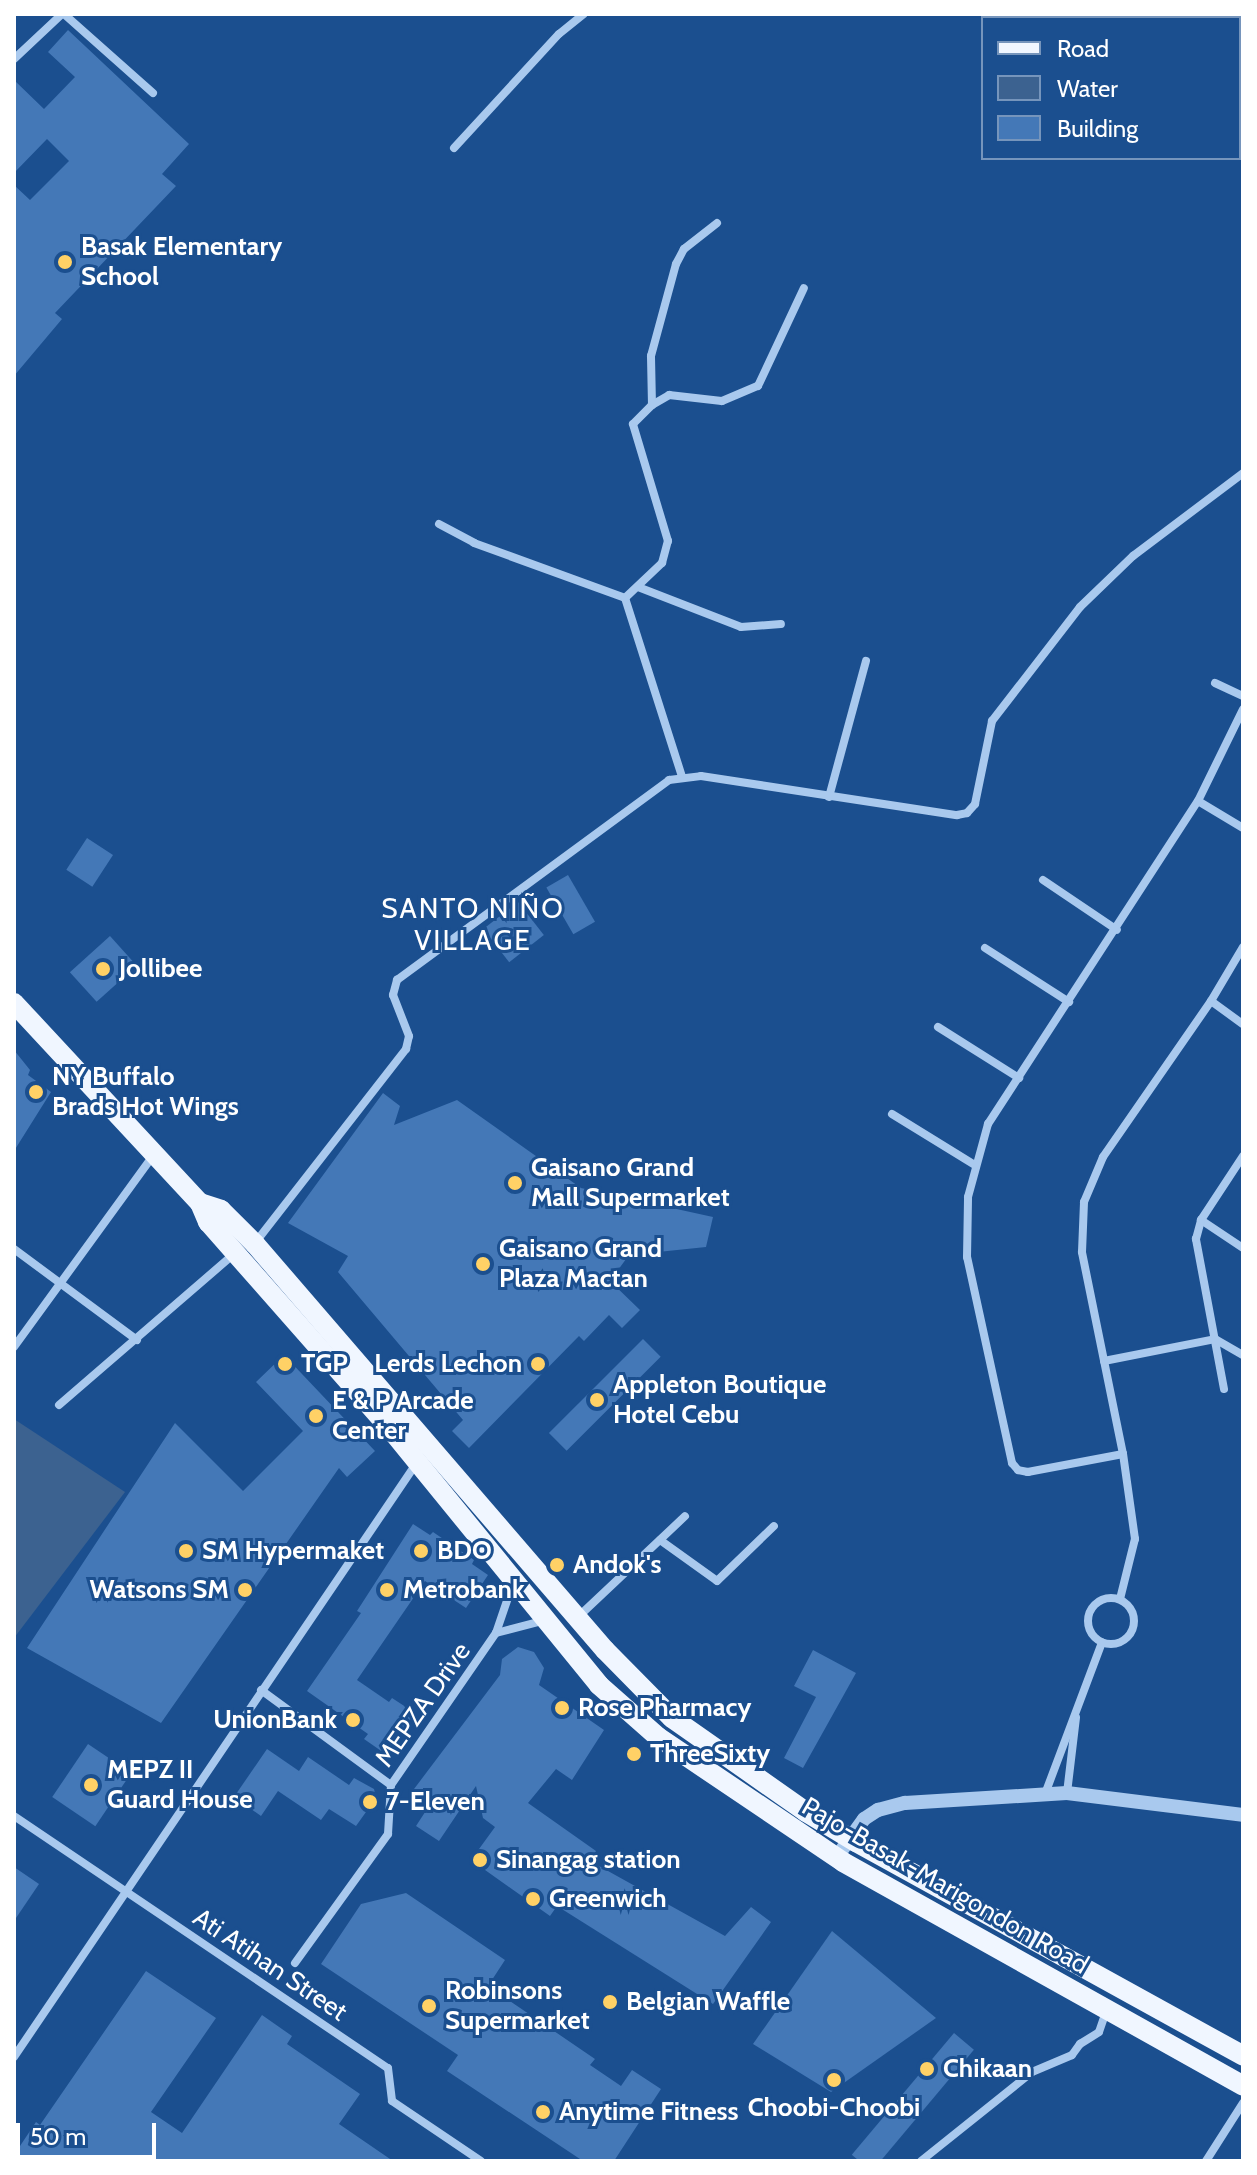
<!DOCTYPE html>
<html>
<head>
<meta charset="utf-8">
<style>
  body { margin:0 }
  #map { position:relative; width:1257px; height:2175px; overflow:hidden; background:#1b4f8f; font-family:Cabin,sans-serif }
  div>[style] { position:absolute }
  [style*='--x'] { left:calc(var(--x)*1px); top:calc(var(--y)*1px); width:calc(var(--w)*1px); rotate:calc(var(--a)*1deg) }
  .water>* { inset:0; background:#3c6290 }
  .building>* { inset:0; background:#4478b7; transform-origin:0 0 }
  .minor>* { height:8px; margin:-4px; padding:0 4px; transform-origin:4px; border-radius:4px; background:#a9c9ee }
  .minor>.ring { margin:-4px; padding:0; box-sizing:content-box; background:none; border:8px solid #a9c9ee; border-radius:50% }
  .tertiary>* { height:14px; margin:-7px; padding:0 7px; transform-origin:7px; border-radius:7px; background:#a9c9ee }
  .primary>* { height:20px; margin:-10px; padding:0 10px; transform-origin:10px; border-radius:10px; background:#f0f6ff }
  .dots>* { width:22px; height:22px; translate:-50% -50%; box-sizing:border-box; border:4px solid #1b4f8f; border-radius:50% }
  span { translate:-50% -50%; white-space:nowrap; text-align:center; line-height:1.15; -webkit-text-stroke:6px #1b4f8f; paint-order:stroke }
  .poi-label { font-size:26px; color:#fff; font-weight:700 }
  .left { translate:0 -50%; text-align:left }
  .right { translate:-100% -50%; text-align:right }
  .street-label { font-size:26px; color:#fff }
  .neighbourhood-label { font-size:28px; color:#fff; letter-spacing:2px }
  .frame { position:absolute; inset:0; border:16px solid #fff; pointer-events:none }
  .legend { position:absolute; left:981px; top:16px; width:260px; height:144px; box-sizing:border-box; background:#1b4f8f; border:2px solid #7695bc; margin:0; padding:10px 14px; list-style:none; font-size:24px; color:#fff }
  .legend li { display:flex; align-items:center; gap:16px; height:40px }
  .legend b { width:40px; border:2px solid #7695bc }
  .scale { position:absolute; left:16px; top:2123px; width:140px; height:36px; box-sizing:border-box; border:4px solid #fff; border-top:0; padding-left:10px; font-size:24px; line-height:28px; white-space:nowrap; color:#fff; -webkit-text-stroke:6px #1b4f8f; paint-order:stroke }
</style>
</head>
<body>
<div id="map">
  <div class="water">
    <div style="clip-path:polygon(14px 1419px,125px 1492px,14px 1638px)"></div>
  </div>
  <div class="building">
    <div style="clip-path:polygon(68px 30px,189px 144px,162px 174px,176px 186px,55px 313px,62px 319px,14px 376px,14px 185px,30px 200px,69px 161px,47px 139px,14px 173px,14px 80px,44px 109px,75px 77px,48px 52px)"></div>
    <div style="left:87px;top:838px;width:31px;height:38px;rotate:33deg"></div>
    <div style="left:568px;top:875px;width:54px;height:25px;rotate:60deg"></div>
    <div style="left:518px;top:902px;width:42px;height:44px;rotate:52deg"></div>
    <div style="left:110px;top:936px;width:40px;height:54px;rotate:48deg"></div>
    <div style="clip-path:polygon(14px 1050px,30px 1070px,28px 1075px,51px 1092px,14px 1151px)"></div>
    <div style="clip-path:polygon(383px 1093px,400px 1106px,394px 1125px,457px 1100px,581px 1188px,713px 1217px,706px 1247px,629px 1255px,610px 1281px,640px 1310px,622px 1328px,609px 1315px,584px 1341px,579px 1336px,469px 1448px,452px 1431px,463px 1420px,338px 1272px,348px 1256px,288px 1223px)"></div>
    <div style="left:643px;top:1339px;width:25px;height:133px;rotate:45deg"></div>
    <div style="clip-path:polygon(284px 1355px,375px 1451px,347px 1477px,339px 1468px,161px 1723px,27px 1648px,175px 1423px,243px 1491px,303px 1431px,256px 1382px)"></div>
    <div style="clip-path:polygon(413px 1524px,430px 1535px,433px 1532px,474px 1560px,472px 1564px,488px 1575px,466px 1608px,425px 1581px,357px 1680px,389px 1702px,392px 1698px,415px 1713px,387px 1755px,364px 1739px,368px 1734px,307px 1691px,361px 1613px,357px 1611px)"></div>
    <div style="clip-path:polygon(518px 1647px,534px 1652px,544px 1668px,539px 1685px,604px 1730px,572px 1780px,556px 1769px,528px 1803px,596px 1851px,590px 1861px,725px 1936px,751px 1907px,771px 1922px,713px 2004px,557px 1906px,550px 1916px,471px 1860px,495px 1827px,483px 1818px,476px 1786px,439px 1841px,416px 1826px,429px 1806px,411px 1793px,500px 1675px,502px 1659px)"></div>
    <div style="clip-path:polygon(813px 1650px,856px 1673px,803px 1768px,784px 1758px,816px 1697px,794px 1686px)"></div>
    <div style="left:88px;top:1744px;width:52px;height:64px;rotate:34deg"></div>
    <div style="clip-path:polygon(267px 1749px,299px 1771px,308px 1757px,349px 1785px,354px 1778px,374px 1789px,376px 1798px,356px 1826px,329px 1809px,321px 1820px,278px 1791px,261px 1816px,234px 1797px)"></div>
    <div style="clip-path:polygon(14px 1867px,39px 1884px,14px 1921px)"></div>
    <div style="clip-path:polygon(406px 1893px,505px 1960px,488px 1986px,595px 2059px,590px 2065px,621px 2086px,632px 2070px,661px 2089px,614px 2161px,583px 2161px,447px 2071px,458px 2055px,321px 1964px,361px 1904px)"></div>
    <div style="clip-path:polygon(832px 1931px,936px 2018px,831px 2092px,753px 2044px)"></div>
    <div style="clip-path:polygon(146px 1971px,216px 2018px,151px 2112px,182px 2133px,262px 2015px,292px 2036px,287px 2044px,360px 2094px,339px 2124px,393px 2161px,14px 2161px,14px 2155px,36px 2122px,40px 2125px)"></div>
    <div style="left:954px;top:2033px;width:26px;height:159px;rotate:40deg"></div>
  </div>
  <div class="minor">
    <div style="--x:64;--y:14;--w:119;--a:41.6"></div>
    <div style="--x:1010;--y:14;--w:4;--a:90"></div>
    <div style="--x:14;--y:59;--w:66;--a:-43.2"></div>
    <div style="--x:454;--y:148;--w:155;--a:-47.4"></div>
    <div style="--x:559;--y:34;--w:32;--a:-39"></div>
    <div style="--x:652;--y:405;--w:49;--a:-91.2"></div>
    <div style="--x:651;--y:356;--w:95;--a:-74.8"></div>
    <div style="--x:676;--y:264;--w:17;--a:-62"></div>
    <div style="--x:684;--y:249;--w:42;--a:-38.2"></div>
    <div style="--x:439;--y:524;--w:40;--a:28"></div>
    <div style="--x:474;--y:543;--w:161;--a:20"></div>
    <div style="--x:625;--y:598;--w:51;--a:-43.4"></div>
    <div style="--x:662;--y:563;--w:23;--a:-75"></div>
    <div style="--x:668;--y:541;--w:122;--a:-106.7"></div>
    <div style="--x:633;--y:424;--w:27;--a:-45"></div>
    <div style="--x:652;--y:405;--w:20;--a:-30"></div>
    <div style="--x:669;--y:395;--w:53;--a:6.5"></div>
    <div style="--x:722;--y:401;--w:39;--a:-23"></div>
    <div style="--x:758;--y:386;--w:108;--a:-64.9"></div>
    <div style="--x:638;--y:587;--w:110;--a:21.2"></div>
    <div style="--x:741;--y:627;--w:40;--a:-4.3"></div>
    <div style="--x:625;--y:598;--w:188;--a:72.3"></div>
    <div style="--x:1215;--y:683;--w:31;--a:25"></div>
    <div style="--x:829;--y:797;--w:141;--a:-74.8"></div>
    <div style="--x:1198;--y:801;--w:52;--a:31"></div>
    <div style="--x:1043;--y:880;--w:89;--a:34"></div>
    <div style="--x:985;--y:948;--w:100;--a:32.7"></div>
    <div style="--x:1211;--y:1001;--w:39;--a:36"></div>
    <div style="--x:938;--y:1027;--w:96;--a:32.2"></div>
    <div style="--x:892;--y:1114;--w:97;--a:31.6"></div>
    <div style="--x:1201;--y:1220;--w:50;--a:33.7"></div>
    <div style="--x:255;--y:1243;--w:246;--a:-52.1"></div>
    <div style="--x:406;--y:1049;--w:13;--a:-77"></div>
    <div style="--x:409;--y:1036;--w:44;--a:-111.3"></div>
    <div style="--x:393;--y:995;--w:16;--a:-75"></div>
    <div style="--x:397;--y:980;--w:338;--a:-36.3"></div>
    <div style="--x:669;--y:780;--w:32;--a:-7"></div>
    <div style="--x:701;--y:776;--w:259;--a:8.7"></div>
    <div style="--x:957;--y:815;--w:10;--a:-11"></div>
    <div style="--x:967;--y:813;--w:12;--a:-48"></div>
    <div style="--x:975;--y:804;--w:85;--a:-78.4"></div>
    <div style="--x:992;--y:721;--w:144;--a:-52.3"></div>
    <div style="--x:1080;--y:607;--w:74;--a:-43.9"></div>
    <div style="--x:1133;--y:556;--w:138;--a:-37"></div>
    <div style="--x:14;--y:1249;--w:153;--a:36.5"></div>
    <div style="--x:14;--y:1347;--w:236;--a:-54"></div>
    <div style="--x:1104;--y:1361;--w:113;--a:-11.2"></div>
    <div style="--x:1215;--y:1339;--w:32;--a:30"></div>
    <div style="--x:1224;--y:1389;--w:153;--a:-100.6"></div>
    <div style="--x:1196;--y:1239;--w:20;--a:-75"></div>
    <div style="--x:1201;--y:1220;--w:77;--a:-56.7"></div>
    <div style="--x:59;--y:1405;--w:231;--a:-40.8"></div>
    <div style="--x:1123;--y:1454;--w:97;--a:169.3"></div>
    <div style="--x:1028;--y:1472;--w:10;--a:-169"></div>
    <div style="--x:1018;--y:1470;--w:9;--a:-131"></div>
    <div style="--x:1012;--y:1463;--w:211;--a:-102.3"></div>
    <div style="--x:967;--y:1257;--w:60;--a:-89"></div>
    <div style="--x:968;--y:1197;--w:76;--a:-74.7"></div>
    <div style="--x:988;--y:1124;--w:385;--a:-57"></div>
    <div style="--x:1198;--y:801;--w:102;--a:-63.9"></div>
    <div style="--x:660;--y:1540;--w:70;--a:35.7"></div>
    <div style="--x:717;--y:1581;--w:79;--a:-44"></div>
    <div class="ring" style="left:1088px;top:1598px;width:38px;height:38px"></div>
    <div style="--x:1120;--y:1599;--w:62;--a:-76"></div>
    <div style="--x:1135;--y:1539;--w:86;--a:-98"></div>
    <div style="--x:1123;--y:1454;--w:206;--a:-101.5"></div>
    <div style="--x:1082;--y:1252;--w:50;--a:-87.7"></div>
    <div style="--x:1084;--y:1202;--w:49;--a:-67.1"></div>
    <div style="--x:1103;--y:1157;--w:190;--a:-55.3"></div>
    <div style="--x:1211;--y:1001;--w:63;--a:-59.3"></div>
    <div style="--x:578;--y:1617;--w:147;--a:-43.3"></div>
    <div style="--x:496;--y:1633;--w:52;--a:-14.6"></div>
    <div style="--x:261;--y:1690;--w:161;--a:36.2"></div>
    <div style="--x:1067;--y:1793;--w:76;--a:-83.2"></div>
    <div style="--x:1045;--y:1794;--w:162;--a:-69.4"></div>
    <div style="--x:14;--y:1816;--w:451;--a:34"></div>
    <div style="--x:388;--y:2068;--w:33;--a:83"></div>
    <div style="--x:392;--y:2101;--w:107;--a:34"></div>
    <div style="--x:295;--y:1963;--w:159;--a:-54.2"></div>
    <div style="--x:388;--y:1834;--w:49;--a:-86.5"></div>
    <div style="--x:391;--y:1785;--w:185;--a:-55.4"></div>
    <div style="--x:496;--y:1633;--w:53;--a:-71.2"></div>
    <div style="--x:14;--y:2057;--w:716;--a:-55.87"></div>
    <div style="--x:921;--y:2161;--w:142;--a:-38.7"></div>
    <div style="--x:1032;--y:2072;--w:43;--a:-23"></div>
    <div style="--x:1072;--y:2055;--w:14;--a:-54"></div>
    <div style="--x:1080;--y:2044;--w:22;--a:-32"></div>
    <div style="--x:1099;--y:2032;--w:24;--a:-71"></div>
    <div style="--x:1206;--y:2161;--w:69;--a:-57.5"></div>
  </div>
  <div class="tertiary">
    <div style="--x:836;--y:1858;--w:48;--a:-54.3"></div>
    <div style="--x:864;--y:1819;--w:17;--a:-33"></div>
    <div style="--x:878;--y:1810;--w:28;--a:-15"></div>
    <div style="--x:905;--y:1803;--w:162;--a:-3.5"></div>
    <div style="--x:1067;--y:1793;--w:177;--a:7.1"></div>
  </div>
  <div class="primary">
    <div style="--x:14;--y:1003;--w:273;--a:47.1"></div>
    <div style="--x:200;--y:1203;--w:21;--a:67"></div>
    <div style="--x:208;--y:1222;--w:278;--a:48.6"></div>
    <div style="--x:392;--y:1431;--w:328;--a:50.8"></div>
    <div style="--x:599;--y:1685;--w:79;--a:41.4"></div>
    <div style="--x:658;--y:1737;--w:223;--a:34"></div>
    <div style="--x:843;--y:1862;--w:458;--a:29.2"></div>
    <div style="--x:200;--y:1203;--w:22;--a:18"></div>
    <div style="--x:221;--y:1210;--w:48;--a:45"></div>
    <div style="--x:255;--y:1244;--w:536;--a:49.24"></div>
    <div style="--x:605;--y:1650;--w:95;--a:45.4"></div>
    <div style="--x:672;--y:1718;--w:164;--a:35"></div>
    <div style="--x:806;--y:1812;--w:58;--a:31"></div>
    <div style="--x:856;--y:1842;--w:442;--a:28.9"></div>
  </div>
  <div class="dots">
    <div style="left:65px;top:262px;background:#ffd166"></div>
    <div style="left:103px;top:969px;background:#ffd166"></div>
    <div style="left:36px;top:1092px;background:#ffd166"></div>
    <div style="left:515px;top:1183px;background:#ffd166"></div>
    <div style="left:483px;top:1264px;background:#ffd166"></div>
    <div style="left:285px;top:1364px;background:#ffd166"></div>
    <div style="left:538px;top:1364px;background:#ffd166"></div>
    <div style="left:597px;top:1400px;background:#ffd166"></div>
    <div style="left:316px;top:1416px;background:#ffd166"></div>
    <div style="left:186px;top:1551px;background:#ffd166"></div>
    <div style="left:421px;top:1551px;background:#ffd166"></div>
    <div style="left:557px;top:1565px;background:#ffd166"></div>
    <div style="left:245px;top:1590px;background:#ffd166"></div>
    <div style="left:387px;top:1590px;background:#ffd166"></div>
    <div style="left:562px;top:1708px;background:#ffd166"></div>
    <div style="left:353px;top:1720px;background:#ffd166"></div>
    <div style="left:634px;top:1754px;background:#ffd166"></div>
    <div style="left:91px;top:1785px;background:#ffd166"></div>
    <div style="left:370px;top:1802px;background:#ffd166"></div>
    <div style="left:480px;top:1860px;background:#ffd166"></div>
    <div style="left:533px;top:1899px;background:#ffd166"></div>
    <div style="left:610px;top:2002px;background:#ffd166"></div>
    <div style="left:429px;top:2006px;background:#ffd166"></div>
    <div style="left:927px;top:2069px;background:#ffd166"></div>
    <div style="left:834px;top:2080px;background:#ffd166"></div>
    <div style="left:543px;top:2112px;background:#ffd166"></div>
  </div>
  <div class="poi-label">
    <span class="left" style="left:81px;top:262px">Basak Elementary<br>School</span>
    <span class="left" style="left:119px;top:969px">Jollibee</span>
    <span class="left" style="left:52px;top:1092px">NY Buffalo<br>Brads Hot Wings</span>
    <span class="left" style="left:531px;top:1183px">Gaisano Grand<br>Mall Supermarket</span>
    <span class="left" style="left:499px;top:1264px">Gaisano Grand<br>Plaza Mactan</span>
    <span class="left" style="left:301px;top:1364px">TGP</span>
    <span class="right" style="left:522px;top:1364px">Lerds Lechon</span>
    <span class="left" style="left:613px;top:1400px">Appleton Boutique<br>Hotel Cebu</span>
    <span class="left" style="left:332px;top:1416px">E &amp; P Arcade<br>Center</span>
    <span class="left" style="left:202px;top:1551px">SM Hypermaket</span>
    <span class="left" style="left:437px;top:1551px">BDO</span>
    <span class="left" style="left:573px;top:1565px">Andok's</span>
    <span class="right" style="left:229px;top:1590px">Watsons SM</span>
    <span class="left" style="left:403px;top:1590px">Metrobank</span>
    <span class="left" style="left:578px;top:1708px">Rose Pharmacy</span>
    <span class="right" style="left:337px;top:1720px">UnionBank</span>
    <span class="left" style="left:650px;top:1754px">ThreeSixty</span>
    <span class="left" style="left:107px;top:1785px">MEPZ II<br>Guard House</span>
    <span class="left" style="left:386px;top:1802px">7-Eleven</span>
    <span class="left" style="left:496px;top:1860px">Sinangag station</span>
    <span class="left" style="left:549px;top:1899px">Greenwich</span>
    <span class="left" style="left:445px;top:2006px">Robinsons<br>Supermarket</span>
    <span class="left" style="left:626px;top:2002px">Belgian Waffle</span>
    <span class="left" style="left:943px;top:2069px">Chikaan</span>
    <span style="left:834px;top:2108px">Choobi-Choobi</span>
    <span class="left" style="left:559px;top:2112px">Anytime Fitness</span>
  </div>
  <div class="street-label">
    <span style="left:423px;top:1705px;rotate:-55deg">MEPZA Drive</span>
    <span style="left:945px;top:1886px;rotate:30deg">Pajo-Basak-Marigondon Road</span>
    <span style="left:270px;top:1965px;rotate:34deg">Ati Atihan Street</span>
  </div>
  <div class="neighbourhood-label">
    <span style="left:473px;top:924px">SANTO NIÑO<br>VILLAGE</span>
  </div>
  <div class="frame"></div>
  <ul class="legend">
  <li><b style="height:10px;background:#f0f6ff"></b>Road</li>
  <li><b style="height:22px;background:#3c6290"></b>Water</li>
  <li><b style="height:22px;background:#4478b7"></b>Building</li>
  </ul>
  <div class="scale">50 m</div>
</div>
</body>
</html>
